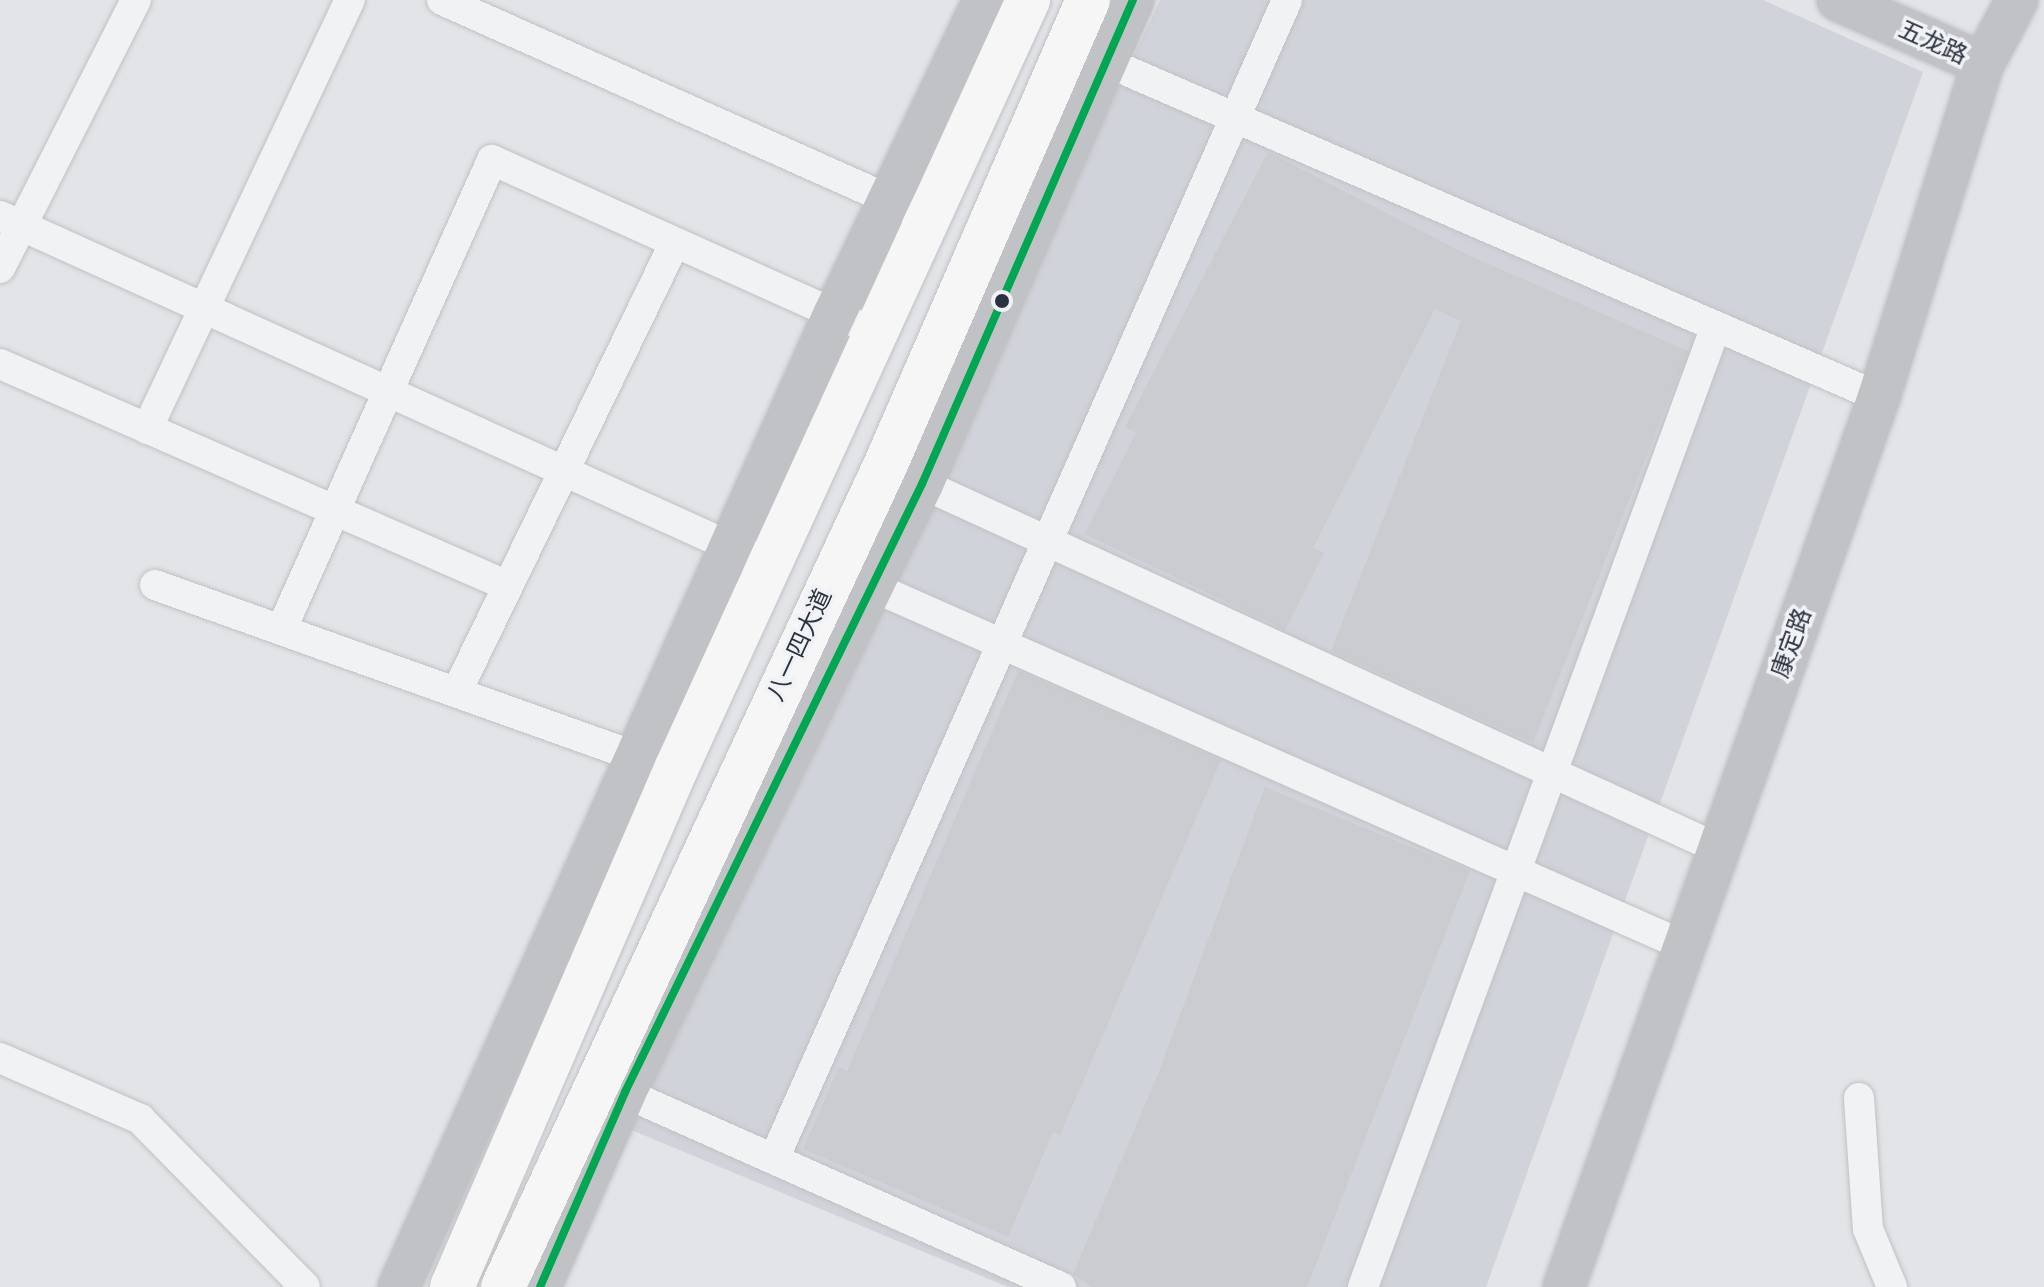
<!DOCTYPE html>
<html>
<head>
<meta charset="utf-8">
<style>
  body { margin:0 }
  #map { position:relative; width:2044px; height:1287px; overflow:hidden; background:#e2e4e7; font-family:Arial,"Noto Sans SC",sans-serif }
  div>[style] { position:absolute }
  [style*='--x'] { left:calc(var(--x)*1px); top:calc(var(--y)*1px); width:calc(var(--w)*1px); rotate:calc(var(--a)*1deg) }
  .built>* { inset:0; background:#d1d3da }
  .building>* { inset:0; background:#cacccf }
  .roads { filter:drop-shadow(0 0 2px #c0c2c5) drop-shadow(0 0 2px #c0c2c5) }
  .street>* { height:30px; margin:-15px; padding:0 15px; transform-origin:15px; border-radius:15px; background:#f1f2f4 }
  .secondary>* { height:42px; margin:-21px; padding:0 21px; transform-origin:21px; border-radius:21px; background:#c0c2c5 }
  .primary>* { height:44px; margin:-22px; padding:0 22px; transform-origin:22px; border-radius:22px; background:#f6f6f6 }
  .bus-1>* { height:8px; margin:-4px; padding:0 4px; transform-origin:4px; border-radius:4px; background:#00a651 }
  .dots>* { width:22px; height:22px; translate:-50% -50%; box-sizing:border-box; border:4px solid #f0f2f6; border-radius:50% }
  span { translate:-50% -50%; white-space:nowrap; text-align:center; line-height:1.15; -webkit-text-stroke:7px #f0f2f6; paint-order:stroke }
  .street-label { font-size:24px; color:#2a313f }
</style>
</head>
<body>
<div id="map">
  <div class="built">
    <div style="clip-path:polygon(1160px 0,1763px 0,1923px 72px,1486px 1287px,1008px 1287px,629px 1129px)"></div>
  </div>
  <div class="building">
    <div style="clip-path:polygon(1268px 152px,1466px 254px,1688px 351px,1533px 743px,1331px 651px,1461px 321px,1435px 309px,1313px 548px,1324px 553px,1285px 630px,1085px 534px,1136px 433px,1125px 427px)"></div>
    <div style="clip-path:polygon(1018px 671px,1221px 760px,1060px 1135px,1053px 1132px,1008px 1237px,803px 1149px,839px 1067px,847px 1071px)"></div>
    <div style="clip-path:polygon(1265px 787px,1470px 871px,1307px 1287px,1092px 1287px,1073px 1274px,1158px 1074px)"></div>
  </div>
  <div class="roads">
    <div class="street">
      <div style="--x:442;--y:0;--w:510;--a:24.05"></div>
      <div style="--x:1088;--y:54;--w:862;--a:23.44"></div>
      <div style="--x:0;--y:216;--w:822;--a:24.35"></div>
      <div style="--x:0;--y:268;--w:301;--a:-63.1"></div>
      <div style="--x:0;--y:364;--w:554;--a:23.61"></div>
      <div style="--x:147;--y:429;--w:475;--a:-64.7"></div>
      <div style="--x:905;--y:476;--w:893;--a:24.61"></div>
      <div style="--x:855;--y:579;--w:905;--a:23.85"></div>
      <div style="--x:155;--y:585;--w:530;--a:19.63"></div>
      <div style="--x:282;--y:628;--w:513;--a:-65.83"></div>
      <div style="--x:492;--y:160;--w:393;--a:24.2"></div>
      <div style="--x:458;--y:689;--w:495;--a:-64.1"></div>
      <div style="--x:0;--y:1058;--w:153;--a:23.5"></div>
      <div style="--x:140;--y:1119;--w:235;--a:45.5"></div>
      <div style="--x:607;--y:1085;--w:497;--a:24"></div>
      <div style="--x:1859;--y:1098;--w:131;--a:86.1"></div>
      <div style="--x:1868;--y:1229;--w:63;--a:67.5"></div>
      <div style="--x:774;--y:1159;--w:1267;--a:-66.12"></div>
      <div style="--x:1363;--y:1287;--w:1021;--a:-69.83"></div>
    </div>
    <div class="secondary">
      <div style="--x:1838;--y:0;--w:158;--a:23.8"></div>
      <div style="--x:399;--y:1287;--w:1065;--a:-65.89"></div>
      <div style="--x:834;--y:315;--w:349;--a:-64.5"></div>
      <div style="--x:540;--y:1287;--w:213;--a:-66.4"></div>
      <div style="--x:625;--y:1092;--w:677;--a:-63.97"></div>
      <div style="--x:922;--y:484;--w:528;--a:-66.45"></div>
      <div style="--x:1564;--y:1287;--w:944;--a:-70.51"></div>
      <div style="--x:1879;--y:397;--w:349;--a:-72.7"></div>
      <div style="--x:1983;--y:64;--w:72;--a:-62"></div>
    </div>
    <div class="primary">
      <div style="--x:452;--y:1287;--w:564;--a:-66.61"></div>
      <div style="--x:676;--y:769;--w:846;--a:-65.4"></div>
      <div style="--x:503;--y:1287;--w:906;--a:-65.05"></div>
      <div style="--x:885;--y:466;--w:508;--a:-66.46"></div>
    </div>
  </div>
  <div class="bus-1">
    <div style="--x:540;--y:1287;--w:213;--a:-66.4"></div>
    <div style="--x:625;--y:1092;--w:677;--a:-63.97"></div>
    <div style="--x:922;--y:484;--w:528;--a:-66.45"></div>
  </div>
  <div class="dots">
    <div style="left:1002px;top:301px;background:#2a313f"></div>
  </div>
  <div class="street-label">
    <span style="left:1933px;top:42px;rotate:24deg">五龙路</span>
    <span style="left:1791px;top:643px;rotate:-70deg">康定路</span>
    <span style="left:799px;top:645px;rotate:-65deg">八一四大道</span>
  </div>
</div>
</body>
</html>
